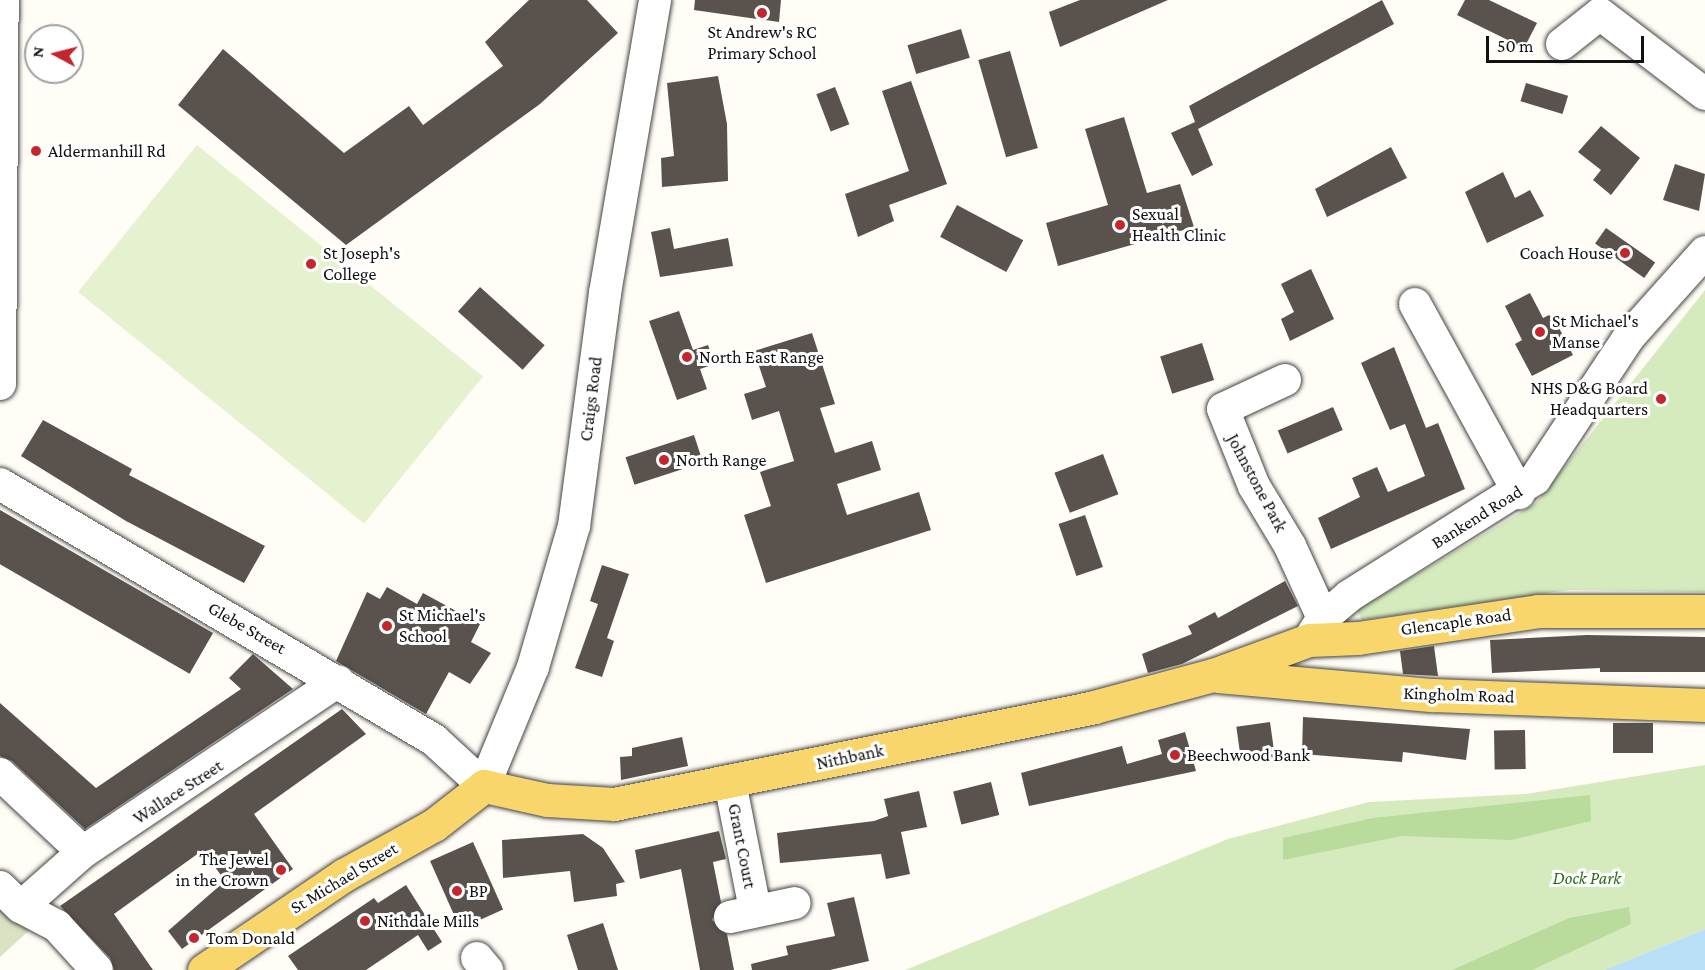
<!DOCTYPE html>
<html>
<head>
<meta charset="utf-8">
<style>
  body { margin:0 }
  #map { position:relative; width:1705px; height:970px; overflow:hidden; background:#fffdf5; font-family:"Crimson Pro",serif }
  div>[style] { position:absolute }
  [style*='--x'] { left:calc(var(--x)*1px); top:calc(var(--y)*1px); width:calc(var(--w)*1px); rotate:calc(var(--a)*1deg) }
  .green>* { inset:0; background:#d5ebbd }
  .forest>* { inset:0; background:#b9dc9c }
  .cemetery>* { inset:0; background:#d9e3c4 }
  .pitch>* { inset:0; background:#e6f2cf; transform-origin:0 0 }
  .water>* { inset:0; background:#b9e0f7 }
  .building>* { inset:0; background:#5a524d; transform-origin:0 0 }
  .roads { filter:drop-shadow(0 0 2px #444) drop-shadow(0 0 2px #444) }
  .minor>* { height:32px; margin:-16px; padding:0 16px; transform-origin:16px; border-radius:16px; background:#fff }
  .major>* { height:33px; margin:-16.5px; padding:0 16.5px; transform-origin:16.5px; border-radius:16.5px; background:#f9d66b }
  .dots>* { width:16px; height:16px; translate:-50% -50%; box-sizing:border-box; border:3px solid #fff; border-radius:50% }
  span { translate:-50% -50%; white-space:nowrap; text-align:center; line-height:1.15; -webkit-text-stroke:6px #fff; paint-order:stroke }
  .poi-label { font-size:18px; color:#111 }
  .left { translate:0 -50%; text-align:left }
  .right { translate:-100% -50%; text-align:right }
  .street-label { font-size:18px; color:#111 }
  .park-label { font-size:18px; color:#2f6b1f; font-style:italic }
  .north { position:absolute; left:24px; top:24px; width:60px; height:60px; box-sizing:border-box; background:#fff; border:2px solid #a0a0a0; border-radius:50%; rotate:277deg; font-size:16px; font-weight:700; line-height:24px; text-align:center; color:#111 }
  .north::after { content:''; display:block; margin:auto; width:21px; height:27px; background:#c4262e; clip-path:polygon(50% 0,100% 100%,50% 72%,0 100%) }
  .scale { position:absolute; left:1486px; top:36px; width:158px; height:27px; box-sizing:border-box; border:3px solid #111; border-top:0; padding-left:8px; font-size:18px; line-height:21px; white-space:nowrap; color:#111; -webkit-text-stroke:4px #fff; paint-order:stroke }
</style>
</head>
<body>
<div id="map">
  <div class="green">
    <div style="clip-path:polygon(1705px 290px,1705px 592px,1569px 590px,1362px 620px,1357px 610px,1535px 504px)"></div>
    <div style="clip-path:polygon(1705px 765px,1705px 929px,1604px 970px,905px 970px,1228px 839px,1369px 802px,1526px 794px)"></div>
  </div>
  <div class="forest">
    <div style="clip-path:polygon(1590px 795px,1591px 821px,1511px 840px,1402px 836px,1283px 860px,1283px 838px,1373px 818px)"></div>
    <div style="clip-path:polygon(1629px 907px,1631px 924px,1532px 970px,1452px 970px,1569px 918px)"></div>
  </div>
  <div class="cemetery">
    <div style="clip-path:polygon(0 904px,33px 927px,0 957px)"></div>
  </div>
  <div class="pitch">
    <div style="left:197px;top:145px;width:368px;height:189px;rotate:39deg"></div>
  </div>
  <div class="water">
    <div style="clip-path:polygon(1705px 929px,1705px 970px,1604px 970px,1668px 944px)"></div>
  </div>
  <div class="building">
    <div style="clip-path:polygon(529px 0,587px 0,618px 33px,540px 104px,346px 245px,178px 105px,223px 49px,344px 153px,409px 106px,423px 125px,503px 66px,485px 42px)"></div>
    <div style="clip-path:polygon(695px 0,781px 0,779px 22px,694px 10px)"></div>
    <div style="clip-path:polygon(1080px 0,1168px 0,1060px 47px,1049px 12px)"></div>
    <div style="clip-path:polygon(1382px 0,1394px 24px,1198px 129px,1213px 165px,1192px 176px,1171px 133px,1195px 122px,1189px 106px)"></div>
    <div style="clip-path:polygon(1465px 0,1489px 0,1537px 23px,1524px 48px,1457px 15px)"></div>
    <div style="left:961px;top:29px;width:30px;height:56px;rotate:73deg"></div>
    <div style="left:1010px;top:51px;width:101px;height:33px;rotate:74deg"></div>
    <div style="clip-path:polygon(718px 76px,727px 124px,728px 181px,662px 187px,661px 158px,674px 156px,667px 83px)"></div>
    <div style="clip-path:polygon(911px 81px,947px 184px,889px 205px,894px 221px,858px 237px,845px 194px,909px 171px,882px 91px)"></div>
    <div style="left:1526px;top:83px;width:44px;height:19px;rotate:17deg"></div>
    <div style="left:835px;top:87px;width:40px;height:20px;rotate:69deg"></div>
    <div style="clip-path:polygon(1124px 117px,1147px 193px,1180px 184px,1194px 227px,1058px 266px,1046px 223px,1108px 205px,1085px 129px)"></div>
    <div style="clip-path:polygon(1601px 126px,1640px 158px,1611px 195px,1593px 180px,1601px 170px,1578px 152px)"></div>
    <div style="clip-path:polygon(1391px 147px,1407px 178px,1327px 217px,1315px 189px)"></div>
    <div style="clip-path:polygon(1675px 164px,1705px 174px,1699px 211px,1663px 200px)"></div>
    <div style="clip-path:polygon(1503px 172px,1515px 198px,1530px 190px,1544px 216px,1487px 243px,1465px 192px)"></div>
    <div style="left:957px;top:205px;width:75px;height:36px;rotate:28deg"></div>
    <div style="clip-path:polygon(670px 228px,674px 249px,728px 238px,733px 266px,660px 277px,651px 232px)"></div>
    <div style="left:1606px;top:228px;width:60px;height:19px;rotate:35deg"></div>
    <div style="clip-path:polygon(1311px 269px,1334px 319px,1290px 341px,1281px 319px,1294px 312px,1281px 284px)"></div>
    <div style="left:480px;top:287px;width:87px;height:33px;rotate:42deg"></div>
    <div style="clip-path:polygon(1530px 293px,1543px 318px,1549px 315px,1556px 322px,1573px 355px,1532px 376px,1515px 344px,1522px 340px,1505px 306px)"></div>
    <div style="clip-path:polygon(679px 311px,693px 350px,708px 345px,715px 364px,700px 369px,707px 389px,677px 400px,649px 321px)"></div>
    <div style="clip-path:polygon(812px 333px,835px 404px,820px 408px,835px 453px,872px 441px,881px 470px,837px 484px,847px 515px,919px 492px,931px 530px,766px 583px,744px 515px,771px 506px,760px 472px,794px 461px,779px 411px,752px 420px,744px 394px,766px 387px,754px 351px)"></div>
    <div style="left:1202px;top:343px;width:39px;height:44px;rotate:72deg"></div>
    <div style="clip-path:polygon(1394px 347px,1426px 428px,1438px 423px,1465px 489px,1331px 549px,1318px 518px,1360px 497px,1352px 478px,1377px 467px,1388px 492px,1425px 476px,1405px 424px,1390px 430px,1361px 363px)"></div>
    <div style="left:1333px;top:407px;width:25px;height:60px;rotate:67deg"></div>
    <div style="clip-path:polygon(43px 420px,132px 469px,129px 475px,265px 546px,244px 583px,126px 521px,21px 456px)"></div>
    <div style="left:694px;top:435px;width:29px;height:72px;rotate:72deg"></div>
    <div style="left:1103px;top:454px;width:43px;height:52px;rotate:69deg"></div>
    <div style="left:0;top:510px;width:246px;height:47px;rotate:30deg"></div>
    <div style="left:1085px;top:515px;width:55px;height:28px;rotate:71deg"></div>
    <div style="clip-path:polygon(602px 565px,629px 574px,607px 638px,614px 641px,602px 677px,575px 668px,598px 604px,590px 601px)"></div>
    <div style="clip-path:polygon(1285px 581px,1298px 606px,1182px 664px,1148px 673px,1142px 654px,1192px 634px,1188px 626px,1215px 612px,1218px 618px)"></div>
    <div style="clip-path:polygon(387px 587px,417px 604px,423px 593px,480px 624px,471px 642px,491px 653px,470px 684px,449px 672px,426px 714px,336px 661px,367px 592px,380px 599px)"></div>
    <div style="clip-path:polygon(1587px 635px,1705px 637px,1705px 672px,1600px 672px,1600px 668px,1492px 673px,1490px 640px)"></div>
    <div style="clip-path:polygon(1434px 646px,1438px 676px,1403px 674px,1400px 651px)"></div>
    <div style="clip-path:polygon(253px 654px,293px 689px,85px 829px,12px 761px,0 756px,0 703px,96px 788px,241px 689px,229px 678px)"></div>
    <div style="clip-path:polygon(342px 709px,366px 734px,254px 814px,293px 869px,182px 949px,168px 931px,225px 881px,203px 850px,114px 914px,153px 970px,114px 970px,110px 958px,60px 906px)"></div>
    <div style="clip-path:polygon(1303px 717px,1470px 729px,1466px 760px,1403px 752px,1402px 762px,1302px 754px)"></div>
    <div style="left:1270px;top:722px;width:36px;height:34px;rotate:82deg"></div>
    <div style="left:1613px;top:723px;width:40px;height:30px"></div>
    <div style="left:1525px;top:730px;width:39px;height:31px;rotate:89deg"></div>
    <div style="clip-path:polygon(1185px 732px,1196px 771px,1029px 806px,1021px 773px,1122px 746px,1127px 764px,1162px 754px,1158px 740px)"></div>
    <div style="clip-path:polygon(682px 737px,688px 766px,621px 780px,620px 757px,632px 756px,632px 748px)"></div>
    <div style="left:991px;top:782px;width:34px;height:39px;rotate:76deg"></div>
    <div style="clip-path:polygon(919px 791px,927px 827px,901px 832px,910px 874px,886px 879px,881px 854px,780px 863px,777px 833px,874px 821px,888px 816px,884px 799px)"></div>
    <div style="clip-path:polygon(719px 831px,726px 859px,713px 862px,721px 902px,712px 920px,727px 934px,734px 970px,700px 970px,681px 869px,640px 879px,635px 850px)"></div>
    <div style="clip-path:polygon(583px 834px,603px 848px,625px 882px,616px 884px,617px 896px,574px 902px,570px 871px,503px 878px,502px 840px)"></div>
    <div style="left:473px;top:842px;width:74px;height:47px;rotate:66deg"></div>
    <div style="clip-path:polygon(406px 885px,442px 942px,428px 951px,418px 935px,366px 970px,298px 970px,288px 956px,374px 898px,378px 903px)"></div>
    <div style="clip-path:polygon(854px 897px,869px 961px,830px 970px,752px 970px,751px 964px,788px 955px,786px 946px,835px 936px,827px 903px)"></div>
    <div style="clip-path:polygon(603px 923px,618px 970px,578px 970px,567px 935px)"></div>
  </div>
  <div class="roads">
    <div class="minor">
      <div style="--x:1562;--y:44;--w:48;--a:-38.3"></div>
      <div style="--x:1600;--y:14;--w:132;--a:37.3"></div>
      <div style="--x:1415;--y:304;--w:216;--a:61.2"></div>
      <div style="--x:1285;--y:380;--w:68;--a:154.9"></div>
      <div style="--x:1223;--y:409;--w:83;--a:68.1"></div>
      <div style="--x:1254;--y:486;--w:70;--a:59"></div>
      <div style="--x:1290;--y:546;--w:79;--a:65.4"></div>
      <div style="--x:0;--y:384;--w:384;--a:-89.6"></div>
      <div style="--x:0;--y:484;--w:504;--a:30.53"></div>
      <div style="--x:434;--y:740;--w:68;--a:42.6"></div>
      <div style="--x:484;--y:786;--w:129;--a:-67.6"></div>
      <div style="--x:533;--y:667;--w:147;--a:-73.8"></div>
      <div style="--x:574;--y:526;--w:235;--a:-82.4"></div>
      <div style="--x:605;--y:293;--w:297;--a:-80.3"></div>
      <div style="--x:1309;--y:640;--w:26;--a:-58"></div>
      <div style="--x:1323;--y:618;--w:34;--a:-40"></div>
      <div style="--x:1349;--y:596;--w:220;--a:-32.2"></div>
      <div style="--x:1535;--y:479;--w:170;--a:-56.5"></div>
      <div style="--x:1629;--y:337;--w:114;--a:-48.2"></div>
      <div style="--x:0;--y:774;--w:114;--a:43.2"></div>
      <div style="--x:730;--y:782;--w:130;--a:78.9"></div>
      <div style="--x:0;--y:887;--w:29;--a:44"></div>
      <div style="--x:21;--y:907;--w:41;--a:27.8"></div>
      <div style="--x:57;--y:926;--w:59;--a:47.7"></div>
      <div style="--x:21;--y:907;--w:83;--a:-41.6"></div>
      <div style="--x:83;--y:852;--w:307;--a:-33.8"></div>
      <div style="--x:730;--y:917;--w:66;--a:-12.2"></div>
      <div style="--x:477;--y:958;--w:16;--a:50"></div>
    </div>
    <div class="major">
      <div style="--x:1218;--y:676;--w:216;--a:5.1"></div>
      <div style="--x:1433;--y:695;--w:272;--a:2.1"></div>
      <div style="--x:204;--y:970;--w:169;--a:-34.2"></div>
      <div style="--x:344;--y:875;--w:103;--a:-29.1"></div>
      <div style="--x:434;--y:825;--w:63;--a:-38"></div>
      <div style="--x:484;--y:786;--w:65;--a:12.5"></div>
      <div style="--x:547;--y:800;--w:67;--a:3.4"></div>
      <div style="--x:614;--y:804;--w:490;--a:-11.4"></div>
      <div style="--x:1094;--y:707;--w:123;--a:-15.1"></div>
      <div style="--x:1213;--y:675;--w:102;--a:-20"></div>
      <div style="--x:1309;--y:640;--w:49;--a:-2.3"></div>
      <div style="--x:1358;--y:638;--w:182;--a:-8.5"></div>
      <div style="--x:1538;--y:611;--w:167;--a:0"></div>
    </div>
  </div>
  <div class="dots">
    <div style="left:762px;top:13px;background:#c4262e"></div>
    <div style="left:36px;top:151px;background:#c4262e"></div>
    <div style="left:1120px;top:225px;background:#c4262e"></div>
    <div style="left:1625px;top:253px;background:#c4262e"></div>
    <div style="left:311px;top:264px;background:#c4262e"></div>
    <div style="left:1540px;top:332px;background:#c4262e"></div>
    <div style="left:687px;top:357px;background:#c4262e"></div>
    <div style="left:1661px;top:399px;background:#c4262e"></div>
    <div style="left:664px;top:460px;background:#c4262e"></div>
    <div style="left:387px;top:626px;background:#c4262e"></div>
    <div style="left:1175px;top:755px;background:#c4262e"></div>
    <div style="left:281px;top:870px;background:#c4262e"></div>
    <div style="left:457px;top:891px;background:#c4262e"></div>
    <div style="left:365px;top:921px;background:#c4262e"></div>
    <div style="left:194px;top:938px;background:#c4262e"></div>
  </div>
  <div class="poi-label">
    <span style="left:762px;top:43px">St Andrew's RC<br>Primary School</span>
    <span class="left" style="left:48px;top:151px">Aldermanhill Rd</span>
    <span class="left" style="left:1132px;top:225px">Sexual<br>Health Clinic</span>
    <span class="right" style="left:1613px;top:253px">Coach House</span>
    <span class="left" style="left:323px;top:264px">St Joseph's<br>College</span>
    <span class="left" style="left:1552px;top:332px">St Michael's<br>Manse</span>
    <span class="left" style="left:699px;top:357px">North East Range</span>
    <span class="right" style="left:1648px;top:399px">NHS D&amp;G Board<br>Headquarters</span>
    <span class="left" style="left:676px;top:460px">North Range</span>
    <span class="left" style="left:399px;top:626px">St Michael's<br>School</span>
    <span class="left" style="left:1187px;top:755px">Beechwood Bank</span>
    <span class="right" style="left:269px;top:870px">The Jewel<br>in the Crown</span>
    <span class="left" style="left:469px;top:891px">BP</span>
    <span class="left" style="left:377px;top:921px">Nithdale Mills</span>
    <span class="left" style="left:206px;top:938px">Tom Donald</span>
  </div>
  <div class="street-label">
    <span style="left:591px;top:399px;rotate:-83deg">Craigs Road</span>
    <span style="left:1257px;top:483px;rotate:62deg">Johnstone Park</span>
    <span style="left:1477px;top:517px;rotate:-32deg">Bankend Road</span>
    <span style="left:1456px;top:622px;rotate:-8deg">Glencaple Road</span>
    <span style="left:247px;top:628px;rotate:30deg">Glebe Street</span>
    <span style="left:1459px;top:695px;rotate:2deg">Kingholm Road</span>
    <span style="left:850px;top:757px;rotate:-12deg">Nithbank</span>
    <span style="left:178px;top:792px;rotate:-33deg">Wallace Street</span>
    <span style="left:742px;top:846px;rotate:79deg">Grant Court</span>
    <span style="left:344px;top:878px;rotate:-31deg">St Michael Street</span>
  </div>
  <div class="park-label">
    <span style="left:1587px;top:878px">Dock Park</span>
  </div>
  <div class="north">N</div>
  <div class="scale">50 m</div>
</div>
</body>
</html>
